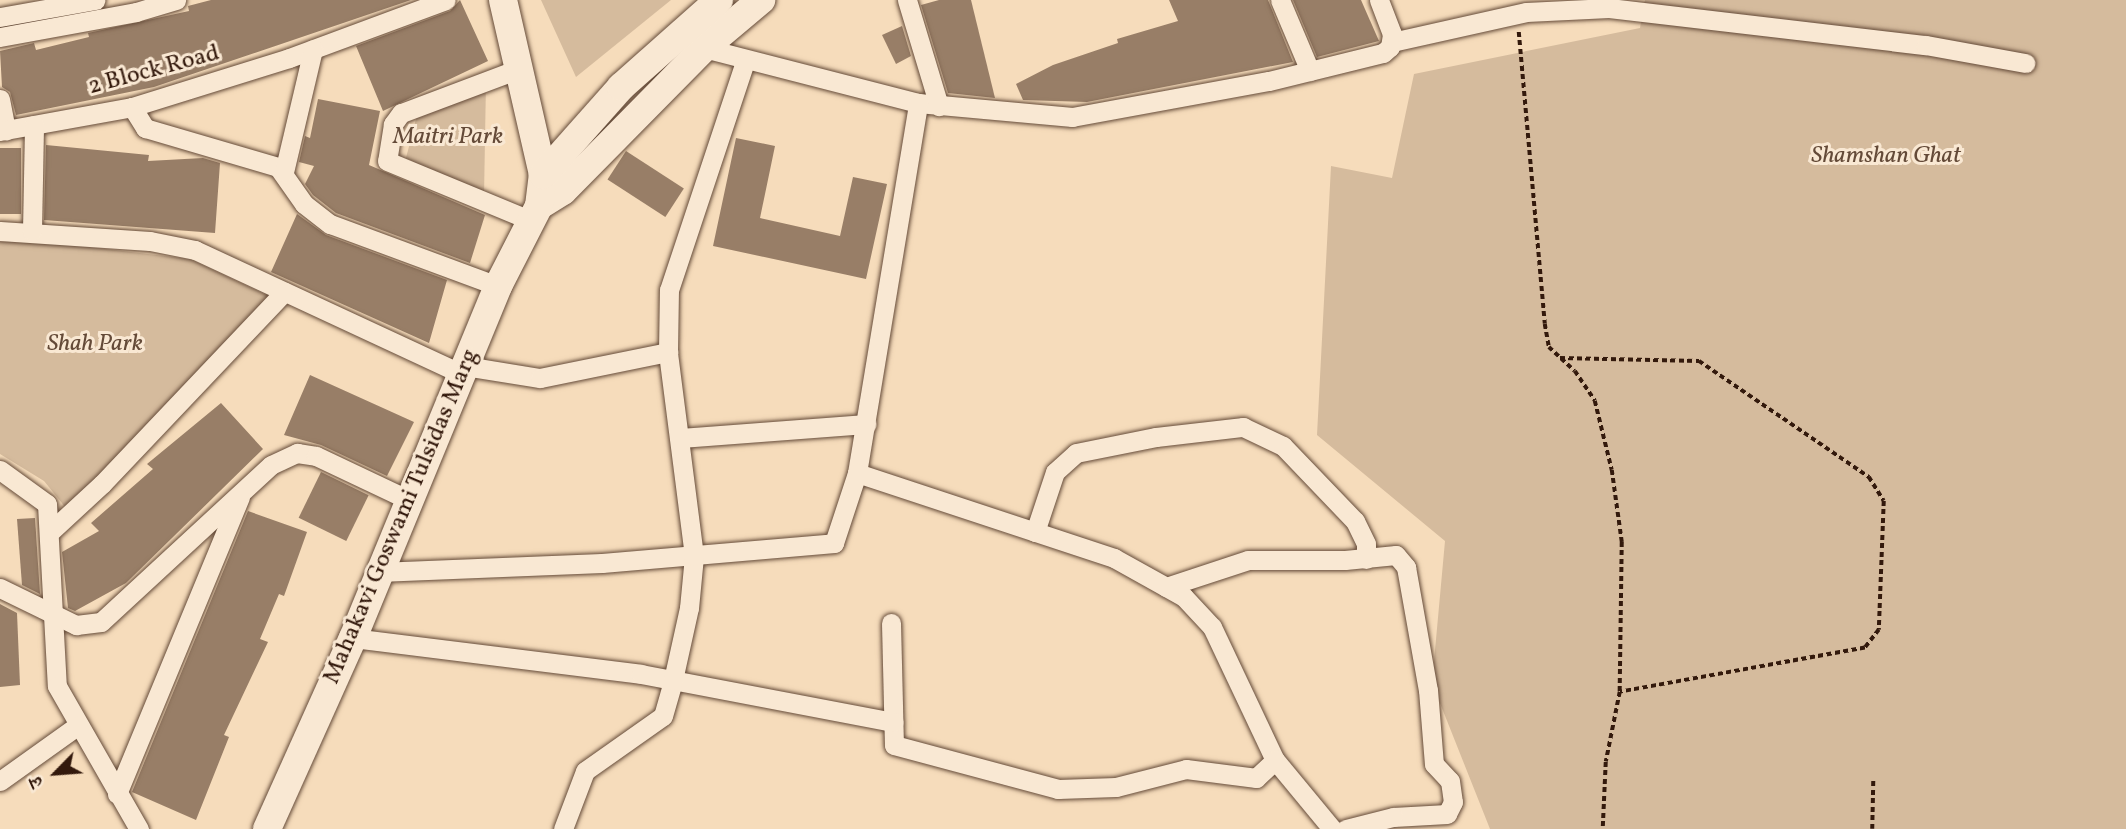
<!DOCTYPE html>
<html>
<head>
<meta charset="utf-8">
<style>
  body { margin:0 }
  #map { position:relative; width:2126px; height:829px; overflow:hidden; background:#f6dcbb; font-family:Vollkorn,"Noto Serif Devanagari",serif }
  div>[style] { position:absolute }
  [style*='--x'] { left:calc(var(--x)*1px); top:calc(var(--y)*1px); width:calc(var(--w)*1px); rotate:calc(var(--a)*1deg) }
  .green>* { inset:0; background:#d5bb9d }
  .building>* { inset:0; background:#987e67; transform-origin:0 0 }
  .path>* { height:3.5px; margin-top:-1.75px; transform-origin:0; background:repeating-linear-gradient(90deg,#33190c 0 5px,transparent 0 8.5px) }
  .roads { filter:drop-shadow(0 0 2px #644a38) drop-shadow(0 0 2px #644a38) }
  .street>* { height:19px; margin:-9.5px; padding:0 9.5px; transform-origin:9.5px; border-radius:9.5px; background:#f9e8d3 }
  .secondary>* { height:28px; margin:-14px; padding:0 14px; transform-origin:14px; border-radius:14px; background:#f9e8d3 }
  span { translate:-50% -50%; white-space:nowrap; text-align:center; line-height:1.15; -webkit-text-stroke:6px #f9e8d3; paint-order:stroke }
  .street-label { font-size:24px; color:#33190c }
  .park-label { font-size:24px; color:#644a38; font-style:italic }
  .north { position:absolute; left:21px; top:738px; width:70px; height:70px; -webkit-text-stroke:5px #f9e8d3; paint-order:stroke; rotate:245deg; font-size:19px; font-weight:700; line-height:28px; text-align:center; color:#33190c }
  .north::after { content:''; display:block; margin:auto; width:24px; height:32px; background:#33190c; clip-path:polygon(50% 0,100% 100%,50% 72%,0 100%) }
</style>
</head>
<body>
<div id="map">
  <div class="green">
    <div style="clip-path:polygon(541px 0,671px 0,576px 77px)"></div>
    <div style="clip-path:polygon(1645px 0,2126px 0,2126px 829px,1490px 829px,1432px 683px,1445px 541px,1317px 435px,1331px 166px,1392px 178px,1414px 74px,1640px 28px)"></div>
    <div style="clip-path:polygon(486px 82px,484px 196px,406px 158px,418px 111px)"></div>
    <div style="clip-path:polygon(22px 239px,190px 259px,275px 299px,66px 508px,44px 481px,0 454px,0 242px)"></div>
  </div>
  <div class="building">
    <div style="clip-path:polygon(211px 0,411px 0,154px 87px,16px 115px,10px 92px,2px 87px,0 51px,34px 43px,36px 50px,89px 37px,88px 33px,189px 11px,188px 6px)"></div>
    <div style="clip-path:polygon(460px 0,488px 61px,383px 111px,356px 46px,450px 11px)"></div>
    <div style="clip-path:polygon(939px 0,971px 0,995px 98px,948px 93px,921px 5px)"></div>
    <div style="clip-path:polygon(1169px 0,1268px 0,1293px 62px,1087px 102px,1023px 100px,1016px 84px,1053px 65px,1118px 43px,1117px 39px,1178px 21px)"></div>
    <div style="clip-path:polygon(1293px 0,1361px 0,1379px 41px,1317px 57px)"></div>
    <div style="clip-path:polygon(902px 26px,911px 56px,896px 64px,882px 35px)"></div>
    <div style="clip-path:polygon(318px 99px,380px 111px,369px 165px,485px 215px,470px 263px,336px 213px,313px 195px,305px 184px,314px 166px,299px 162px,305px 136px,310px 138px)"></div>
    <div style="clip-path:polygon(736px 138px,775px 146px,760px 218px,840px 236px,853px 177px,887px 184px,866px 279px,713px 246px)"></div>
    <div style="clip-path:polygon(46px 145px,149px 155px,148px 161px,203px 158px,220px 163px,215px 233px,44px 220px)"></div>
    <div style="left:0;top:148px;width:21px;height:66px"></div>
    <div style="left:626px;top:151px;width:69px;height:34px;rotate:33deg"></div>
    <div style="clip-path:polygon(297px 214px,326px 235px,447px 280px,429px 343px,271px 272px)"></div>
    <div style="clip-path:polygon(310px 375px,414px 422px,387px 476px,321px 445px,284px 435px)"></div>
    <div style="clip-path:polygon(221px 403px,263px 449px,126px 583px,75px 611px,68px 608px,62px 552px,99px 531px,91px 523px,153px 469px,147px 464px)"></div>
    <div style="left:321px;top:472px;width:53px;height:51px;rotate:26deg"></div>
    <div style="clip-path:polygon(248px 511px,307px 532px,284px 596px,279px 594px,260px 639px,268px 642px,224px 735px,229px 737px,196px 820px,132px 792px)"></div>
    <div style="clip-path:polygon(35px 518px,40px 594px,22px 585px,17px 519px)"></div>
    <div style="clip-path:polygon(0 604px,17px 613px,20px 685px,0 687px)"></div>
  </div>
  <div class="path">
    <div style="--x:1519;--y:32;--w:293;--a:84.9"></div>
    <div style="--x:1545;--y:324;--w:23;--a:80"></div>
    <div style="--x:1549;--y:347;--w:35;--a:43"></div>
    <div style="--x:1575;--y:371;--w:36;--a:56"></div>
    <div style="--x:1595;--y:401;--w:71;--a:76.2"></div>
    <div style="--x:1612;--y:470;--w:73;--a:82.1"></div>
    <div style="--x:1622;--y:542;--w:150;--a:90.8"></div>
    <div style="--x:1620;--y:692;--w:71;--a:101.3"></div>
    <div style="--x:1606;--y:762;--w:67;--a:92.6"></div>
    <div style="--x:1560;--y:358;--w:139;--a:1.2"></div>
    <div style="--x:1699;--y:361;--w:206;--a:34.3"></div>
    <div style="--x:1869;--y:477;--w:28;--a:58"></div>
    <div style="--x:1884;--y:501;--w:129;--a:92.2"></div>
    <div style="--x:1879;--y:630;--w:23;--a:128"></div>
    <div style="--x:1865;--y:648;--w:249;--a:169.8"></div>
    <div style="--x:1872;--y:829;--w:48;--a:-88.8"></div>
  </div>
  <div class="roads">
    <div class="street">
      <div style="--x:907;--y:0;--w:111;--a:73.2"></div>
      <div style="--x:1280;--y:0;--w:77;--a:67.1"></div>
      <div style="--x:0;--y:17;--w:97;--a:-10.1"></div>
      <div style="--x:0;--y:37;--w:138;--a:-10.4"></div>
      <div style="--x:136;--y:12;--w:42;--a:-16.7"></div>
      <div style="--x:1392;--y:42;--w:137;--a:-12.6"></div>
      <div style="--x:1526;--y:12;--w:83;--a:-2.8"></div>
      <div style="--x:1609;--y:8;--w:319;--a:6.7"></div>
      <div style="--x:1926;--y:45;--w:101;--a:10.3"></div>
      <div style="--x:704;--y:48;--w:221;--a:14.4"></div>
      <div style="--x:918;--y:103;--w:155;--a:5.2"></div>
      <div style="--x:1072;--y:117;--w:200;--a:-10.4"></div>
      <div style="--x:1269;--y:81;--w:117;--a:-13.8"></div>
      <div style="--x:1383;--y:53;--w:9;--a:-41"></div>
      <div style="--x:1390;--y:47;--w:13;--a:-81"></div>
      <div style="--x:1392;--y:34;--w:36;--a:-111"></div>
      <div style="--x:521;--y:68;--w:128;--a:159.4"></div>
      <div style="--x:401;--y:113;--w:14;--a:126"></div>
      <div style="--x:393;--y:124;--w:37;--a:99"></div>
      <div style="--x:387;--y:161;--w:157;--a:22.5"></div>
      <div style="--x:0;--y:99;--w:32;--a:79"></div>
      <div style="--x:132;--y:107;--w:25;--a:58"></div>
      <div style="--x:145;--y:128;--w:139;--a:16.3"></div>
      <div style="--x:278;--y:167;--w:45;--a:54.9"></div>
      <div style="--x:304;--y:204;--w:33;--a:38"></div>
      <div style="--x:330;--y:224;--w:179;--a:20.3"></div>
      <div style="--x:0;--y:131;--w:134;--a:-10.3"></div>
      <div style="--x:132;--y:107;--w:164;--a:-17.3"></div>
      <div style="--x:289;--y:58;--w:167;--a:-20.3"></div>
      <div style="--x:284;--y:172;--w:126;--a:-76.7"></div>
      <div style="--x:0;--y:231;--w:150;--a:3.8"></div>
      <div style="--x:150;--y:241;--w:46;--a:11.3"></div>
      <div style="--x:195;--y:250;--w:294;--a:24.9"></div>
      <div style="--x:32;--y:231;--w:106;--a:-88.9"></div>
      <div style="--x:465;--y:366;--w:76;--a:9.1"></div>
      <div style="--x:540;--y:378;--w:131;--a:-11.5"></div>
      <div style="--x:680;--y:438;--w:187;--a:-4.3"></div>
      <div style="--x:0;--y:470;--w:58;--a:35.9"></div>
      <div style="--x:47;--y:504;--w:182;--a:86.9"></div>
      <div style="--x:57;--y:686;--w:165;--a:60.2"></div>
      <div style="--x:857;--y:473;--w:375;--a:-80.6"></div>
      <div style="--x:50;--y:532;--w:71;--a:-42.7"></div>
      <div style="--x:102;--y:484;--w:265;--a:-46.5"></div>
      <div style="--x:1035;--y:532;--w:63;--a:-71.6"></div>
      <div style="--x:1055;--y:472;--w:28;--a:-42"></div>
      <div style="--x:1076;--y:453;--w:82;--a:-11.3"></div>
      <div style="--x:1156;--y:437;--w:88;--a:-6.6"></div>
      <div style="--x:1243;--y:427;--w:44;--a:25.4"></div>
      <div style="--x:1283;--y:446;--w:104;--a:46.2"></div>
      <div style="--x:1355;--y:521;--w:25;--a:64"></div>
      <div style="--x:1366;--y:544;--w:15;--a:90"></div>
      <div style="--x:378;--y:572;--w:224;--a:-2.3"></div>
      <div style="--x:602;--y:563;--w:233;--a:-4.9"></div>
      <div style="--x:834;--y:543;--w:74;--a:-71.8"></div>
      <div style="--x:857;--y:473;--w:271;--a:18.3"></div>
      <div style="--x:1114;--y:558;--w:80;--a:29.1"></div>
      <div style="--x:1184;--y:597;--w:41;--a:47"></div>
      <div style="--x:1212;--y:627;--w:147;--a:64.7"></div>
      <div style="--x:1275;--y:760;--w:89;--a:50.4"></div>
      <div style="--x:1166;--y:587;--w:86;--a:-18.2"></div>
      <div style="--x:1248;--y:560;--w:97;--a:0"></div>
      <div style="--x:1345;--y:560;--w:51;--a:-5.6"></div>
      <div style="--x:1396;--y:555;--w:16;--a:50"></div>
      <div style="--x:1406;--y:567;--w:125;--a:79.9"></div>
      <div style="--x:1428;--y:690;--w:74;--a:85.4"></div>
      <div style="--x:1434;--y:764;--w:23;--a:47"></div>
      <div style="--x:1450;--y:781;--w:21;--a:82"></div>
      <div style="--x:1453;--y:802;--w:13;--a:117"></div>
      <div style="--x:1447;--y:814;--w:54;--a:176.8"></div>
      <div style="--x:1393;--y:817;--w:49;--a:165.7"></div>
      <div style="--x:0;--y:588;--w:85;--a:26"></div>
      <div style="--x:76;--y:625;--w:25;--a:-7"></div>
      <div style="--x:101;--y:622;--w:231;--a:-42.7"></div>
      <div style="--x:271;--y:465;--w:29;--a:-25"></div>
      <div style="--x:297;--y:453;--w:19;--a:9"></div>
      <div style="--x:316;--y:456;--w:103;--a:25.3"></div>
      <div style="--x:891;--y:623;--w:122;--a:88.6"></div>
      <div style="--x:894;--y:745;--w:170;--a:15"></div>
      <div style="--x:1058;--y:789;--w:58;--a:-2"></div>
      <div style="--x:1116;--y:787;--w:72;--a:-14.4"></div>
      <div style="--x:1186;--y:769;--w:71;--a:7.3"></div>
      <div style="--x:1256;--y:778;--w:26;--a:-43"></div>
      <div style="--x:353;--y:638;--w:290;--a:7.1"></div>
      <div style="--x:641;--y:674;--w:257;--a:10.8"></div>
      <div style="--x:0;--y:781;--w:95;--a:-35.5"></div>
      <div style="--x:117;--y:794;--w:321;--a:-67.5"></div>
      <div style="--x:563;--y:829;--w:62;--a:-69.2"></div>
      <div style="--x:585;--y:771;--w:95;--a:-35.2"></div>
      <div style="--x:663;--y:716;--w:37;--a:-74"></div>
      <div style="--x:673;--y:680;--w:74;--a:-77.5"></div>
      <div style="--x:689;--y:608;--w:52;--a:-84.5"></div>
      <div style="--x:694;--y:556;--w:206;--a:-97.3"></div>
      <div style="--x:668;--y:352;--w:62;--a:-89.1"></div>
      <div style="--x:669;--y:290;--w:243;--a:-71.6"></div>
    </div>
    <div class="secondary">
      <div style="--x:503;--y:0;--w:180;--a:77.1"></div>
      <div style="--x:539;--y:206;--w:28;--a:-32"></div>
      <div style="--x:563;--y:191;--w:201;--a:-45.4"></div>
      <div style="--x:704;--y:48;--w:75;--a:-40.1"></div>
      <div style="--x:267;--y:829;--w:209;--a:-65.8"></div>
      <div style="--x:353;--y:638;--w:381;--a:-67.6"></div>
      <div style="--x:498;--y:286;--w:90;--a:-62.9"></div>
      <div style="--x:539;--y:206;--w:31;--a:-83"></div>
      <div style="--x:543;--y:175;--w:118;--a:-48.4"></div>
      <div style="--x:621;--y:87;--w:131;--a:-41.6"></div>
    </div>
  </div>
  <div class="street-label">
    <span style="left:154px;top:71px;rotate:-15deg">2 Block Road</span>
    <span style="left:402px;top:517px;rotate:-67deg">Mahakavi Goswami Tulsidas Marg</span>
  </div>
  <div class="park-label">
    <span style="left:448px;top:138px">Maitri Park</span>
    <span style="left:1886px;top:157px">Shamshan Ghat</span>
    <span style="left:95px;top:345px">Shah Park</span>
  </div>
  <div class="north">उ</div>
</div>
</body>
</html>
